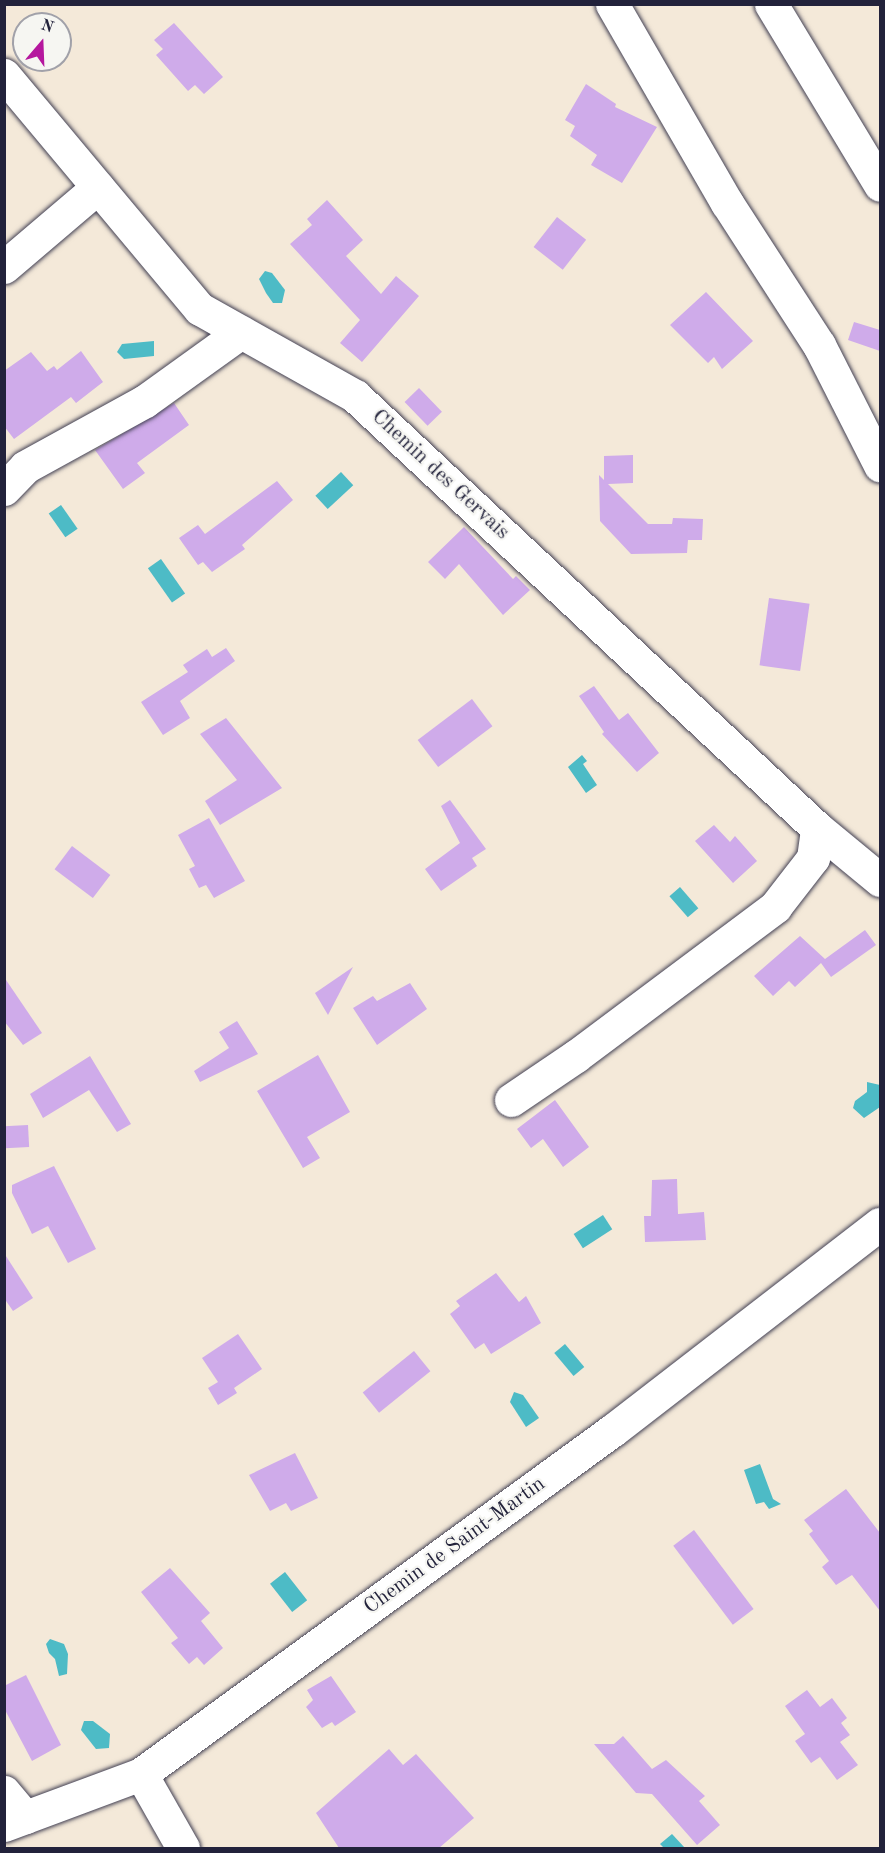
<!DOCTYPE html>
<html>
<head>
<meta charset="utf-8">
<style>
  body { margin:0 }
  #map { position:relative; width:885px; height:1853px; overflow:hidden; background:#f4e9d9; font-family:"Old Standard TT",serif }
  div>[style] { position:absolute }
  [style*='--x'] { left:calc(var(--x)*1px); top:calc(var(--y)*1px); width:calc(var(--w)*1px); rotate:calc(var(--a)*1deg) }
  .water>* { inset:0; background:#4dbbc6; transform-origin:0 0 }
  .building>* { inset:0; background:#cfabea; transform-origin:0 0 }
  .roads { filter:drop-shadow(0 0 2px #424053) drop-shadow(0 0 2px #424053) }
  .minor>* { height:33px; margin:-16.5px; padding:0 16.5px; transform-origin:16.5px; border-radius:16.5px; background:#fff }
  span { translate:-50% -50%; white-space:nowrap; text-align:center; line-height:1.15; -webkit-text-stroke:4.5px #f6f6f2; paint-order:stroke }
  .street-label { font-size:21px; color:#22223b }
  .frame { position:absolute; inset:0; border:6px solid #22223b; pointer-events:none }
  .north { position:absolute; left:12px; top:12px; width:60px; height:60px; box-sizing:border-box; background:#f6f6f2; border:2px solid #a1a1a9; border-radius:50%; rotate:19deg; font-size:16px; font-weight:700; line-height:24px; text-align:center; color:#22223b }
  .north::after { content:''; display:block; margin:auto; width:21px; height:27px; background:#b5179e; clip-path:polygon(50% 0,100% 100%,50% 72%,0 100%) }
</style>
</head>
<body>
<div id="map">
  <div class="water">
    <div style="clip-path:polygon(265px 271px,272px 273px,285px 290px,282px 303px,273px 303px,266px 293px,259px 279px)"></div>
    <div style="clip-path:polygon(154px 341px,154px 356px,124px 359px,117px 352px,122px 344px)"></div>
    <div style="left:341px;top:472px;width:18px;height:35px;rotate:47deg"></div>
    <div style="left:61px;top:505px;width:29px;height:15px;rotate:55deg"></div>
    <div style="left:161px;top:559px;width:42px;height:16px;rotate:55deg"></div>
    <div style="clip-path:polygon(582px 755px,587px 761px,583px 764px,597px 785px,586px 793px,568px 767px)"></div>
    <div style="left:680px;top:887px;width:28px;height:14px;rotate:49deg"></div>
    <div style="clip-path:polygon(867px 1082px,880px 1085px,880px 1107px,864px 1118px,853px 1108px,855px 1101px,867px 1092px)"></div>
    <div style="left:603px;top:1215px;width:17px;height:35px;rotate:57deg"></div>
    <div style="left:565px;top:1344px;width:30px;height:14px;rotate:50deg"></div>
    <div style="clip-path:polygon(514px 1392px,523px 1395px,539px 1418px,526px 1427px,510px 1402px)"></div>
    <div style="clip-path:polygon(760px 1464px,773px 1499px,781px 1504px,769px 1509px,764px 1502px,756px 1504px,744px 1470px)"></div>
    <div style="left:285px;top:1572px;width:36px;height:19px;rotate:52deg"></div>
    <div style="clip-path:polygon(50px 1639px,64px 1644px,68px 1654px,67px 1674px,59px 1676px,55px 1659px,49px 1653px,46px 1644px)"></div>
    <div style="clip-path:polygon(84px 1721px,93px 1721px,110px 1734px,109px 1748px,96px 1749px,81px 1730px)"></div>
    <div style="clip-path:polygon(672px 1834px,685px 1848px,664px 1848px,660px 1844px)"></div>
  </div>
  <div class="building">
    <div style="clip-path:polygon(174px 23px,223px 77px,204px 94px,195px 85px,188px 91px,156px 55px,163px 49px,154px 40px)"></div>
    <div style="clip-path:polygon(586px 84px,616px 104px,615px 107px,657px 127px,622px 183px,591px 165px,597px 155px,570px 136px,575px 126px,565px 120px)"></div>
    <div style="clip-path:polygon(327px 200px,363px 240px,346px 256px,381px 294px,396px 276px,419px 296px,362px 362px,340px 343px,360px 320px,290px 244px,312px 225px,307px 219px)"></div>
    <div style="left:557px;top:217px;width:37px;height:38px;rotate:38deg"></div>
    <div style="clip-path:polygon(706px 292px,753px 341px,722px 369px,714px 357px,708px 363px,670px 325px)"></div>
    <div style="clip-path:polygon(854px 322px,880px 330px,880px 351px,848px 340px)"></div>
    <div style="clip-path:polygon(81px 351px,103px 382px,76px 403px,71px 397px,14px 439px,4px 426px,4px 371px,31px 352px,47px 371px,54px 366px,57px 370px)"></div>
    <div style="left:419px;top:388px;width:33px;height:20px;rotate:46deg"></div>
    <div style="clip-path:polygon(174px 403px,189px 425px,137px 463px,145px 473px,123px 489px,95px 450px)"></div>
    <div style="clip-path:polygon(633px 455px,633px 483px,608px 484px,648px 524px,672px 524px,673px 518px,703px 519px,702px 540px,688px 540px,687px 553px,631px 554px,600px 521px,599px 475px,604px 480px,604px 456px)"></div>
    <div style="clip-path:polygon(277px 481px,293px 500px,242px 545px,245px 549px,212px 572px,203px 562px,198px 565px,179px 538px,198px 525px,205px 534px)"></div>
    <div style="clip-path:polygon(464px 527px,513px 579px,516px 576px,530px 590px,503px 615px,459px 564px,445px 579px,428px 562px)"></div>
    <div style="left:769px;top:598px;width:41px;height:68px;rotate:8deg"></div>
    <div style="clip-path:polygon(226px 648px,235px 661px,180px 701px,190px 718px,163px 735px,141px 702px,188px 672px,183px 665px,207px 649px,212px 657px)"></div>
    <div style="clip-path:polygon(594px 686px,619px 720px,628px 713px,659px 753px,637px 772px,602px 734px,604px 732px,579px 696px)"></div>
    <div style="left:472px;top:699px;width:34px;height:68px;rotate:53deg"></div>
    <div style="clip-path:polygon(226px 718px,282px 788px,220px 825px,205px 801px,237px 780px,200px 734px)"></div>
    <div style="clip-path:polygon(450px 800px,486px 849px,472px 858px,477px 866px,441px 891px,425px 869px,460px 843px,441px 806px)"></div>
    <div style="clip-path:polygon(209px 818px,245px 881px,214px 898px,206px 885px,199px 888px,189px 869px,195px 866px,178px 835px)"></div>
    <div style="clip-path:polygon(714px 825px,730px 842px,735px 836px,757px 861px,733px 883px,695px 841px)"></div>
    <div style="left:72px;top:846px;width:48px;height:29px;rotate:37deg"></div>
    <div style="clip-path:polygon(865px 930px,876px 945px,831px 977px,821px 963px,795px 987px,789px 981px,773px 996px,754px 976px,800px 936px,825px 959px)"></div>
    <div style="clip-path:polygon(353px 967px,328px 1015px,315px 993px)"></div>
    <div style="clip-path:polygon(4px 977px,42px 1033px,23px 1045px,4px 1021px)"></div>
    <div style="clip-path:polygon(410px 983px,427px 1009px,377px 1045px,353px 1008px,373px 996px,377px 1001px)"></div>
    <div style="clip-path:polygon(237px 1021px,258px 1054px,200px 1082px,194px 1071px,229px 1048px,219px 1032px)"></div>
    <div style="clip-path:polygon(318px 1055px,350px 1112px,307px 1137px,320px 1158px,303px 1168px,257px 1091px)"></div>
    <div style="clip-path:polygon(90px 1056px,131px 1124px,117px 1132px,89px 1090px,43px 1118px,30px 1094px)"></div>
    <div style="clip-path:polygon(555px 1100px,589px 1147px,563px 1167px,543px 1139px,531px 1148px,517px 1129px)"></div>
    <div style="left:28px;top:1125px;width:22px;height:24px;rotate:87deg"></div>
    <div style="clip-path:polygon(54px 1166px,96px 1249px,68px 1263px,48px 1226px,32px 1234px,12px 1193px,12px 1185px)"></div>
    <div style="clip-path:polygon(677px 1179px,678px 1214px,704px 1212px,706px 1240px,645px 1242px,644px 1216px,651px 1216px,652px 1180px)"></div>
    <div style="clip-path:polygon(4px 1253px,33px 1298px,13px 1311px,4px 1298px)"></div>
    <div style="clip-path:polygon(496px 1273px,519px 1302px,526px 1296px,541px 1323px,491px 1354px,484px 1343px,475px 1349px,450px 1314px,460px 1306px,456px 1301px)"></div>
    <div style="clip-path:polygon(238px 1334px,262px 1369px,234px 1388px,237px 1393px,218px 1405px,208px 1388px,218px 1382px,202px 1358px)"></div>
    <div style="left:414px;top:1351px;width:26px;height:66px;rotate:51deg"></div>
    <div style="clip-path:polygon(295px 1453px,318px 1498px,291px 1511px,286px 1503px,270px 1511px,249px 1475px)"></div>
    <div style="clip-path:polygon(846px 1489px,880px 1533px,880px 1611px,852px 1575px,836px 1585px,822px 1567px,829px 1561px,809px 1534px,813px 1531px,804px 1520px)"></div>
    <div style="left:694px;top:1530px;width:99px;height:26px;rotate:53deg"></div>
    <div style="clip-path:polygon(170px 1568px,210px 1613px,201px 1621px,223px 1648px,204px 1665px,197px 1657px,189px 1664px,171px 1643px,178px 1638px,141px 1592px)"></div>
    <div style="clip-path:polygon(26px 1675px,61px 1745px,32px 1761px,4px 1708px,4px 1686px)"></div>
    <div style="clip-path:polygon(331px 1676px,356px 1712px,335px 1726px,332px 1722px,322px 1728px,306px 1707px,313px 1700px,307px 1690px)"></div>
    <div style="clip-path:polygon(807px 1690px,820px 1707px,832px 1698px,847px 1718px,841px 1723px,850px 1735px,840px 1742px,858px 1765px,837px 1780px,820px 1757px,811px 1763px,795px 1741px,805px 1734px,785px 1706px)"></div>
    <div style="clip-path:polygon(623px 1736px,652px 1769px,666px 1760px,705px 1796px,699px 1801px,720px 1825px,697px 1845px,652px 1794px,636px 1793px,594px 1744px,614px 1744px)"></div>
    <div style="clip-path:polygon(389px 1749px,403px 1765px,416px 1754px,474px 1818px,439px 1848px,339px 1848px,316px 1813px)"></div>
  </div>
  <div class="roads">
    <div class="minor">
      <div style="--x:612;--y:4;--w:230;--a:60"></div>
      <div style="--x:727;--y:203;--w:169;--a:57.1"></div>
      <div style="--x:819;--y:345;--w:135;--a:63.1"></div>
      <div style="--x:771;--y:4;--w:211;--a:58.9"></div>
      <div style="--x:4;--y:75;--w:305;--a:50.1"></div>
      <div style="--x:200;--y:309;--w:178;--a:29.3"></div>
      <div style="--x:355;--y:396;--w:633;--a:43.08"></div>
      <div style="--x:817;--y:828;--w:82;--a:39.5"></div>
      <div style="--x:4;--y:267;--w:123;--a:-40.4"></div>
      <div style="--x:4;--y:489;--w:30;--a:-46"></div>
      <div style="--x:25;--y:467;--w:137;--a:-28.8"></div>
      <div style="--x:145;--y:401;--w:118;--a:-35.7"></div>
      <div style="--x:511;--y:1100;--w:78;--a:-34.1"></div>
      <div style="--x:576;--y:1056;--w:249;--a:-36.8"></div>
      <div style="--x:775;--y:907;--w:62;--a:-52.2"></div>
      <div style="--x:813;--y:858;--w:30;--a:-82"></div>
      <div style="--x:141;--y:1774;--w:85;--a:60.4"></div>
      <div style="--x:4;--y:1792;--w:33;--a:50"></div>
      <div style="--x:4;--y:1825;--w:146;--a:-20.4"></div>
      <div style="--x:141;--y:1774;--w:584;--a:-36.09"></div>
      <div style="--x:613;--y:1430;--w:337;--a:-37.7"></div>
    </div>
  </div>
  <div class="street-label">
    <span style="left:440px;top:475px;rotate:43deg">Chemin des Gervais</span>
    <span style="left:455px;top:1546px;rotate:-36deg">Chemin de Saint-Martin</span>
  </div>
  <div class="frame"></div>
  <div class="north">N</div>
</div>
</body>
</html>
